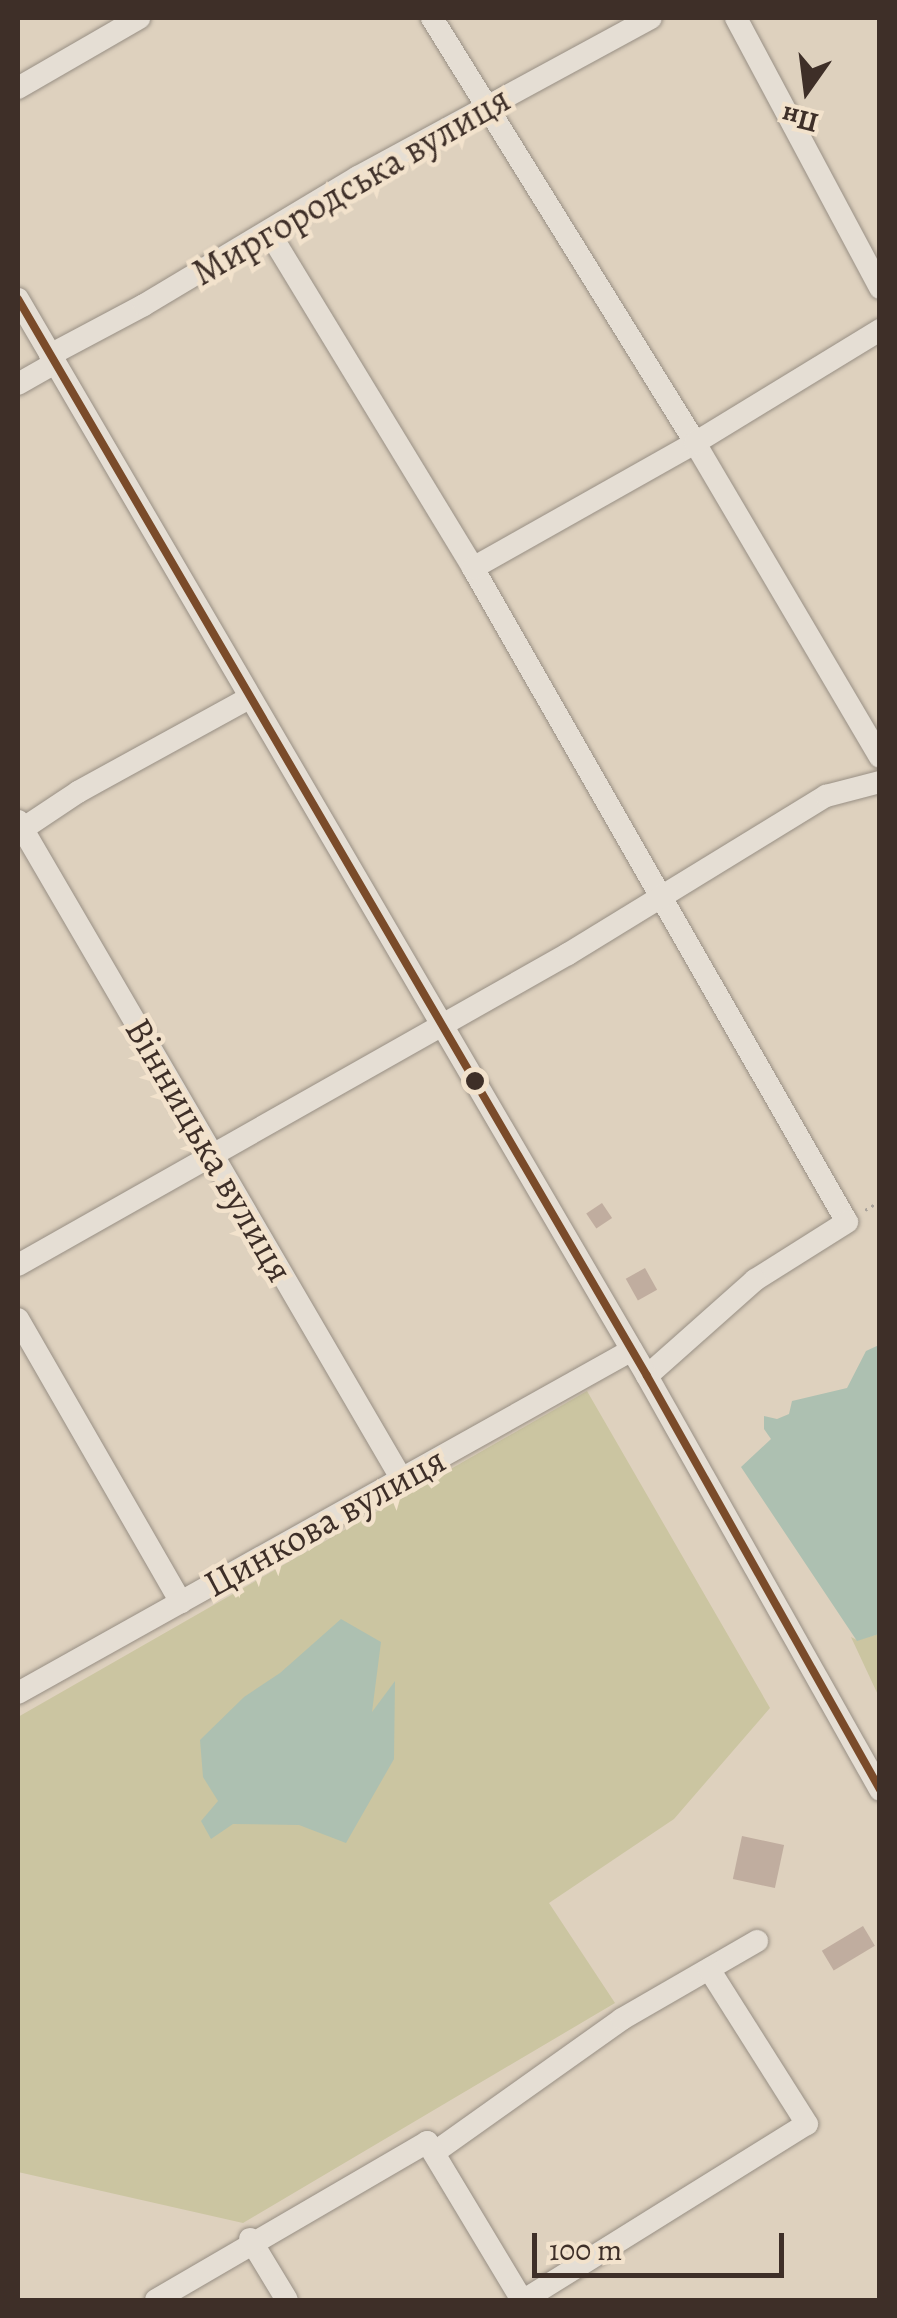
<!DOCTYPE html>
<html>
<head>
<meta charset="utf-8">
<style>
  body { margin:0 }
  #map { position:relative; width:897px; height:2318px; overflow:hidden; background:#ded1be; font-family:Alegreya,serif }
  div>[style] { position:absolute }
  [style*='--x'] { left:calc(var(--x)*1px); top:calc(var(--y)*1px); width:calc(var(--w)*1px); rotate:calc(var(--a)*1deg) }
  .green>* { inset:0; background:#cbc5a1 }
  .water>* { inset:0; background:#adc0b1 }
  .building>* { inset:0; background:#c0ad9f; transform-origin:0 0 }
  .path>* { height:2.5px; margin-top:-1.25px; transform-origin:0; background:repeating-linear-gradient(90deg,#a9a29a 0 2.5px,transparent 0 7.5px) }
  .roads { filter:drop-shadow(0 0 2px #988f84) drop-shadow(0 0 2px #988f84) }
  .minor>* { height:22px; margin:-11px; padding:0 11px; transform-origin:11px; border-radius:11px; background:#e5ded4 }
  .bus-1>* { height:8px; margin:-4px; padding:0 4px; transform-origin:4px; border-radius:4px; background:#7a4b2a }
  .dots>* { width:28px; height:28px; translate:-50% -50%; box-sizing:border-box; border:5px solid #f2e2cc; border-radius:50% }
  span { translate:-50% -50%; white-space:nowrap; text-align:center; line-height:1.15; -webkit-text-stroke:9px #f2e2cc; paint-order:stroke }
  .street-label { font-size:38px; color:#3e2f28 }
  .frame { position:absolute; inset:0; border:20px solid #3e2f28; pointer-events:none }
  .north { position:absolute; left:757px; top:40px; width:100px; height:100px; -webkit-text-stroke:8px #f2e2cc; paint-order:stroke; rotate:194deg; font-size:28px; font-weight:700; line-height:40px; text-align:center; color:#3e2f28 }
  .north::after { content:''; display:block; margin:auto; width:35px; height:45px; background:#3e2f28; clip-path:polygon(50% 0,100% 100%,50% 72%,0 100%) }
  .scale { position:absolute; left:532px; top:2233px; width:252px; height:45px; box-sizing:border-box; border:5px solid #3e2f28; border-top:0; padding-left:12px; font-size:30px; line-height:35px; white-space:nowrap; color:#3e2f28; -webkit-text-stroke:8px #f2e2cc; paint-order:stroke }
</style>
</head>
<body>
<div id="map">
  <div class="green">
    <div style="clip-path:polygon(587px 1391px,770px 1708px,674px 1819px,549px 1903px,615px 2003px,243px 2223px,18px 2172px,18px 1717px)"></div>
    <div style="clip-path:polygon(879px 1634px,879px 1697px,851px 1637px,857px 1640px)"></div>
  </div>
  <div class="water">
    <div style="clip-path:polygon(879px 1345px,879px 1634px,857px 1641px,741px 1467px,771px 1439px,764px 1429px,764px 1416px,777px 1419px,789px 1414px,792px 1401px,847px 1388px,866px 1351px)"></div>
    <div style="clip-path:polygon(341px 1619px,381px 1642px,372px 1712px,395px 1681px,394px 1759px,346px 1843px,299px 1825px,233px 1824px,211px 1839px,201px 1821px,218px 1801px,203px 1777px,200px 1740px,244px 1697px,280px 1673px)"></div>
  </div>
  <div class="building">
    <div style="left:602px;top:1203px;width:18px;height:19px;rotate:56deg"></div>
    <div style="left:645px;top:1268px;width:25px;height:22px;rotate:61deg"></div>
    <div style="left:742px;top:1836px;width:43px;height:44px;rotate:12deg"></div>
    <div style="left:863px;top:1926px;width:23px;height:48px;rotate:59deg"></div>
  </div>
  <div class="path">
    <div style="--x:865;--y:1210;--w:17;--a:-31"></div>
  </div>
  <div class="roads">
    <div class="minor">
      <div style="--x:432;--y:18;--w:500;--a:58.2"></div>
      <div style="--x:695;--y:443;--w:364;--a:59.5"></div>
      <div style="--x:736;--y:18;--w:306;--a:61.9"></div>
      <div style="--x:18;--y:88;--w:140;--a:-30"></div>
      <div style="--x:269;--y:232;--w:393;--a:58.7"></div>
      <div style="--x:473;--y:568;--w:753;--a:60.24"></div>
      <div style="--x:847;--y:1222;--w:109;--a:147.8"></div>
      <div style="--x:755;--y:1280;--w:144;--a:138.4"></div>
      <div style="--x:18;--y:299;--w:1247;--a:59.71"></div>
      <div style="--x:647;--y:1376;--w:475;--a:60.6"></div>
      <div style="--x:50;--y:355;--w:106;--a:-28"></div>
      <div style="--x:144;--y:305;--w:249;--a:-30.9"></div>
      <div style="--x:358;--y:177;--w:333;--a:-28.5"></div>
      <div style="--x:18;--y:384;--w:43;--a:-29.6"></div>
      <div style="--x:473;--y:568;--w:255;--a:-29.4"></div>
      <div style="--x:695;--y:443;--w:217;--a:-31.4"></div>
      <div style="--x:18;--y:821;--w:760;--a:59.76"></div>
      <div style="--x:18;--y:832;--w:72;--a:-33.7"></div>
      <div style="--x:78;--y:792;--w:195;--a:-28.8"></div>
      <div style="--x:18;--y:1265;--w:632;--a:-29.49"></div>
      <div style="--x:568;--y:954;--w:303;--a:-31.5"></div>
      <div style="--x:826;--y:796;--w:56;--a:-14.5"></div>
      <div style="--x:18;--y:1319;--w:327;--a:60.1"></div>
      <div style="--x:18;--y:1693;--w:703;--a:-29.19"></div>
      <div style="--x:435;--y:2152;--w:229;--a:-35.4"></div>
      <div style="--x:622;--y:2019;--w:156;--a:-30"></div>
      <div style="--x:250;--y:2239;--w:71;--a:58.8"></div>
      <div style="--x:156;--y:2300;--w:314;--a:-30.2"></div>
      <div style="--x:427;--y:2142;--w:184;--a:59"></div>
      <div style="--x:524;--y:2300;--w:333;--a:-31.9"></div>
      <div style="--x:807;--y:2124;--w:183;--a:-122.3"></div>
    </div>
  </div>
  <div class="bus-1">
    <div style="--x:18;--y:299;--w:1247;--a:59.71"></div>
    <div style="--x:647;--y:1376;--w:475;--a:60.6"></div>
  </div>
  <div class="dots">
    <div style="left:475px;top:1081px;background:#3e2f28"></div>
  </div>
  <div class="street-label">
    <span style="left:351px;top:186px;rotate:-30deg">Миргородська вулиця</span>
    <span style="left:209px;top:1150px;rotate:60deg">Вінницька вулиця</span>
    <span style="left:325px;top:1522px;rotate:-29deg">Цинкова вулиця</span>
  </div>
  <div class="frame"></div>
  <div class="north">Пн</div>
  <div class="scale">100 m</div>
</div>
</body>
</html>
